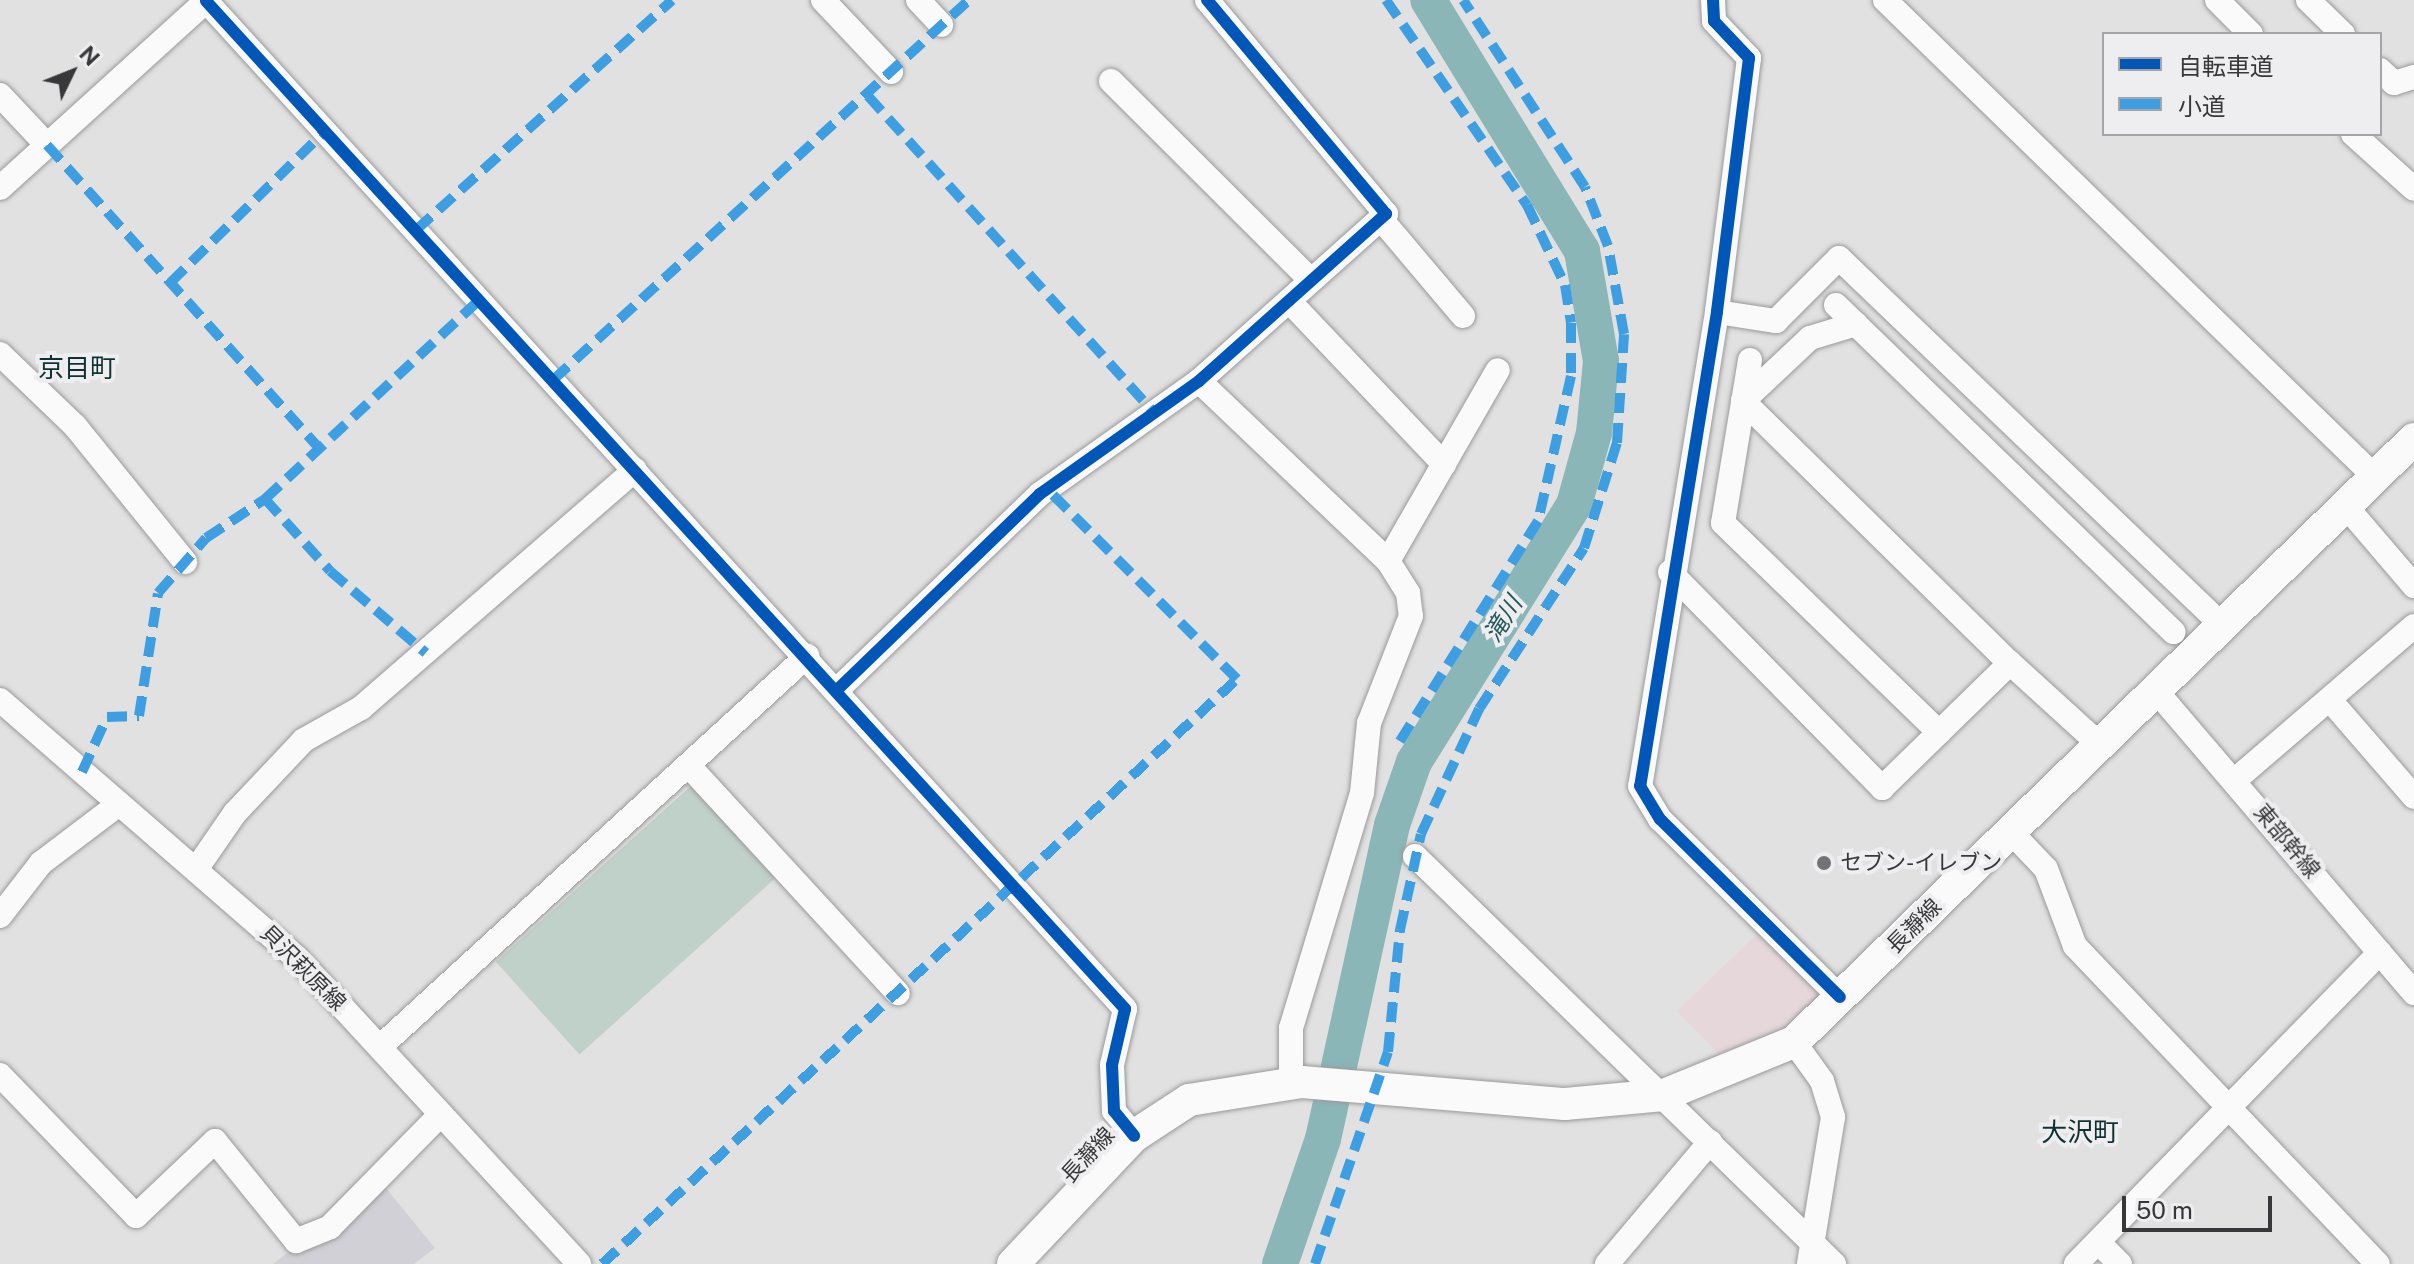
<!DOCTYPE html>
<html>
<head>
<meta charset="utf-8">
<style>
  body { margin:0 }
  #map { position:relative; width:2414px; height:1264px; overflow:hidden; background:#e1e1e2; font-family:"Public Sans","Noto Sans JP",sans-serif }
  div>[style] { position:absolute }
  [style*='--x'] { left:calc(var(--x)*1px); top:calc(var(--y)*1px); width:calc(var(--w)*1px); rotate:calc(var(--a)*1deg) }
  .built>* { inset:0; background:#d0d0d6 }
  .industrial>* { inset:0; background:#e5d7da }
  .green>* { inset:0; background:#c0d1c9; transform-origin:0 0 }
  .river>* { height:36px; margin:-18px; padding:0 18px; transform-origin:18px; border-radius:18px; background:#8ab6b8 }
  .roads { filter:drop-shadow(0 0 2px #9a9a9a) drop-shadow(0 0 2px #9a9a9a) }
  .minor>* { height:24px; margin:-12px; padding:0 12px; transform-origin:12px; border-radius:12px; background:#fafafb }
  .major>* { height:32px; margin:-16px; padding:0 16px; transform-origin:16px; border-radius:16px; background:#fafafb }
  .quiet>* { height:10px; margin-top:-5px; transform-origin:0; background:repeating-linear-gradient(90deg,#3e9ee2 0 20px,transparent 0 30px) }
  .cycleway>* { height:12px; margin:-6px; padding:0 6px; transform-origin:6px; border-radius:6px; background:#0057b8 }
  .dots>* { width:22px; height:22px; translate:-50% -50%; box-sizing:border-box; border:4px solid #eeedf0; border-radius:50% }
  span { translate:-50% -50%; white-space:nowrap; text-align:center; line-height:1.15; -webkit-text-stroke:8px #eeedf0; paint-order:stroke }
  .street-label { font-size:22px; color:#38383a }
  .poi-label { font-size:22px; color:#38383a }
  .left { translate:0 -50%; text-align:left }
  .water-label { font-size:24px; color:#20585a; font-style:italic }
  .quarter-label { font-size:26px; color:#0e3132 }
  .legend { position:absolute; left:2102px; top:32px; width:280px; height:104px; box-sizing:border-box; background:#eeedf0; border:2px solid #a5a5a7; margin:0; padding:10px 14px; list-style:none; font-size:24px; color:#38383a }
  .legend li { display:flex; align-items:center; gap:16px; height:40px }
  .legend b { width:40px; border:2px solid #a5a5a7 }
  .north { position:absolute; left:32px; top:32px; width:80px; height:80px; -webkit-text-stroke:6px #eeedf0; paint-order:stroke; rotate:47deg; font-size:22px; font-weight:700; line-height:32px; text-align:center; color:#38383a }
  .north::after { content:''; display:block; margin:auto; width:28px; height:36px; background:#38383a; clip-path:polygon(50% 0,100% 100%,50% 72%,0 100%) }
  .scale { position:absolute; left:2122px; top:1196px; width:150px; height:36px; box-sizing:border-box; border:4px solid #38383a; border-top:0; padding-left:10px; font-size:24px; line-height:28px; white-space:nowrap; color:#38383a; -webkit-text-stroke:6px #eeedf0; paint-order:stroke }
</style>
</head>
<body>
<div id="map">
  <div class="built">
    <div style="clip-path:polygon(380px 1181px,435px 1248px,414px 1264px,273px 1264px)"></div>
  </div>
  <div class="industrial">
    <div style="clip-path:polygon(1758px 933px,1817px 986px,1819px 1000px,1788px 1027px,1724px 1060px,1677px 1011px)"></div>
  </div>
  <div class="green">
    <div style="left:692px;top:785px;width:125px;height:264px;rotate:48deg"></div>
  </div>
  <div class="river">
    <div style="--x:1280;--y:1264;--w:132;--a:-71"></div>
    <div style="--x:1323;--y:1139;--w:321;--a:-77.6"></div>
    <div style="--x:1392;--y:825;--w:67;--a:-70.8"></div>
    <div style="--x:1414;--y:762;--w:303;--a:-58.1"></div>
    <div style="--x:1574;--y:505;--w:75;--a:-74.5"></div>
    <div style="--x:1594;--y:433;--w:72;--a:-84.4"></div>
    <div style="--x:1601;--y:361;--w:112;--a:-99.8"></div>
    <div style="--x:1582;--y:251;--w:294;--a:-121.5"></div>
  </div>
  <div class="roads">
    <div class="minor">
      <div style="--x:823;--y:0;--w:99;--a:46.6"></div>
      <div style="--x:918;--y:0;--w:34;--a:47"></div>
      <div style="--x:1713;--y:0;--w:21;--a:87"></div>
      <div style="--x:1714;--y:21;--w:51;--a:46.6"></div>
      <div style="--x:1749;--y:58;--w:256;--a:97.2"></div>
      <div style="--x:1717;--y:312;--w:480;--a:99.2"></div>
      <div style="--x:1640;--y:786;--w:39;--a:59"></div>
      <div style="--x:1660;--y:819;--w:253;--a:44.7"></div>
      <div style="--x:1885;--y:0;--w:682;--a:44.23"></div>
      <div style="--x:2217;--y:0;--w:48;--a:45"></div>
      <div style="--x:2308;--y:0;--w:49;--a:44.2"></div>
      <div style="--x:206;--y:1;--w:1364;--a:47.64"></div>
      <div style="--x:1125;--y:1009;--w:57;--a:103.1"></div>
      <div style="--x:1112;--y:1065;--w:46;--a:87.5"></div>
      <div style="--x:1114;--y:1111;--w:32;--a:51"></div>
      <div style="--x:2380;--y:70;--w:19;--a:43"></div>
      <div style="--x:2394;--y:83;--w:21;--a:-17"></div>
      <div style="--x:1111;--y:81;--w:282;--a:44.9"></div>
      <div style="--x:0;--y:95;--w:69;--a:46.8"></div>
      <div style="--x:2353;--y:134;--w:82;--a:42"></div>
      <div style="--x:0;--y:188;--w:280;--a:-42.2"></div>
      <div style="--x:1381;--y:219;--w:127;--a:49.8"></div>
      <div style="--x:1290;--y:302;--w:224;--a:46.5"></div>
      <div style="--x:1836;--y:305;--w:470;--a:44.1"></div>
      <div style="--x:1717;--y:312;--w:60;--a:8.7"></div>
      <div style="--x:1776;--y:321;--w:89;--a:-45"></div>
      <div style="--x:1839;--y:258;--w:530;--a:43.78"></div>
      <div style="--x:1856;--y:324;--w:48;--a:163.1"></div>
      <div style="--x:1810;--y:338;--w:92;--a:136.8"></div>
      <div style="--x:1743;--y:401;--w:374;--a:44.5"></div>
      <div style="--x:0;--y:354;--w:104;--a:43.8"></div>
      <div style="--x:75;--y:426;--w:175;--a:51"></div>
      <div style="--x:1750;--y:360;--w:165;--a:99.4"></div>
      <div style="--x:1723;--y:523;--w:301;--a:44.1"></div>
      <div style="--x:1199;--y:381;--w:261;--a:43.6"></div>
      <div style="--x:1388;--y:561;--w:38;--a:58"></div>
      <div style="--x:1408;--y:593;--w:23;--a:83"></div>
      <div style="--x:1411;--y:616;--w:115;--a:111.4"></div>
      <div style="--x:1369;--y:723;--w:70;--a:95.7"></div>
      <div style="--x:1362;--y:793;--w:245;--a:106.8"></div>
      <div style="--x:1291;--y:1028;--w:55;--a:90"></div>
      <div style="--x:2344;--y:504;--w:108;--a:49.5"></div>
      <div style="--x:1388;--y:561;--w:220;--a:-60.1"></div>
      <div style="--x:1670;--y:572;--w:303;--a:45.5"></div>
      <div style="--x:1882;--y:788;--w:179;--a:-44.3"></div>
      <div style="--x:2010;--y:663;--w:119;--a:42.3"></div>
      <div style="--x:838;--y:689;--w:281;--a:-44"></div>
      <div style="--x:1040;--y:494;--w:195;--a:-35.4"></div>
      <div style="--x:1199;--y:381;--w:251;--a:-41.8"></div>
      <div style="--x:1386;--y:214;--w:279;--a:-129.9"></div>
      <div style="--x:2157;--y:692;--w:396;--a:49.5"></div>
      <div style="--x:0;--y:700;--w:393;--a:41"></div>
      <div style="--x:297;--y:958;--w:416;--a:47.3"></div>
      <div style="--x:2330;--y:700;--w:128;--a:49.1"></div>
      <div style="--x:688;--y:765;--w:310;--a:47.4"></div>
      <div style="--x:2235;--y:780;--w:236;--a:-40.7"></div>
      <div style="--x:2010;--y:831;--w:52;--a:46.5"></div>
      <div style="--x:2046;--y:869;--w:82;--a:69.4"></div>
      <div style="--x:2075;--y:946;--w:439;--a:46.4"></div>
      <div style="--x:1415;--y:856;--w:585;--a:44.24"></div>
      <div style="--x:197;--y:868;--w:67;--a:-55.4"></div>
      <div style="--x:235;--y:813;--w:100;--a:-46.6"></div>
      <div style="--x:304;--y:740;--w:65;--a:-29.3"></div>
      <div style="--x:361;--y:708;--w:363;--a:-41"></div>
      <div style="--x:0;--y:916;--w:67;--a:-52.3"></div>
      <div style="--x:41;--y:863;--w:98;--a:-37.1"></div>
      <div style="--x:1794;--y:1042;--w:48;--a:54.3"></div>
      <div style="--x:1822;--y:1081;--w:38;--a:73"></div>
      <div style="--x:1833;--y:1117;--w:149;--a:99.3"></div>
      <div style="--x:381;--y:1046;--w:578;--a:-42.47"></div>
      <div style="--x:0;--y:1075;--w:196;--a:46"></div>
      <div style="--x:136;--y:1216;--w:109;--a:-43.5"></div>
      <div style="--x:215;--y:1141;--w:129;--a:51"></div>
      <div style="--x:296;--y:1241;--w:37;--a:-22"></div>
      <div style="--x:330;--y:1227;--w:157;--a:-45.5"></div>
      <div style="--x:2098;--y:1242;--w:31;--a:45"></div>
      <div style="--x:1607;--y:1264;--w:160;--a:-49.8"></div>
      <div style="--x:2076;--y:1264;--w:435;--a:-45.7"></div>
    </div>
    <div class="major">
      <div style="--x:1013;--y:1264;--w:176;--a:-46.6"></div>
      <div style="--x:1134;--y:1136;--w:66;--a:-33.2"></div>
      <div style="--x:1189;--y:1100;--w:114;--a:-9.1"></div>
      <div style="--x:1302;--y:1082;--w:264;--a:4.8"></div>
      <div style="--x:1565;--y:1104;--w:99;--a:-5.2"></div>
      <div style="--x:1664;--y:1095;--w:140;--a:-22.2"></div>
      <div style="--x:1794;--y:1042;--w:865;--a:-44.2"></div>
    </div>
  </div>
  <div class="quiet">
    <div style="--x:1386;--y:0;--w:249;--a:55.5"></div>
    <div style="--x:1527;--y:205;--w:89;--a:64.6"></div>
    <div style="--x:1565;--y:285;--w:38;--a:81"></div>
    <div style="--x:1571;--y:323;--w:53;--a:90"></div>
    <div style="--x:1571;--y:376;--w:149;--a:102.8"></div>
    <div style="--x:1538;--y:521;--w:269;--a:122.1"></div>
    <div style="--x:868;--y:96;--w:426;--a:47.9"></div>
    <div style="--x:47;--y:145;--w:407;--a:48.1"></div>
    <div style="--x:416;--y:230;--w:344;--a:-41.9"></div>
    <div style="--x:170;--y:283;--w:219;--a:-44.4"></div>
    <div style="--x:553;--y:380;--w:563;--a:-42.41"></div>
    <div style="--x:265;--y:499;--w:97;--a:47.9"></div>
    <div style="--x:330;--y:571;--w:126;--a:40.5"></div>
    <div style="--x:82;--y:772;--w:60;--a:-65.6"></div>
    <div style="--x:107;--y:717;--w:32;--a:-2"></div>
    <div style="--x:139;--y:716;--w:124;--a:-81.2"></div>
    <div style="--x:158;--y:593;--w:73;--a:-48.9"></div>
    <div style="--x:206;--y:538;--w:71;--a:-33.5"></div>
    <div style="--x:265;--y:499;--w:292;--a:-42.9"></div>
    <div style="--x:602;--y:1264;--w:863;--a:-42.65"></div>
    <div style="--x:1237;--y:679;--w:266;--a:-135"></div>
    <div style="--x:1315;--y:1264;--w:224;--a:-71"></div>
    <div style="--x:1388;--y:1052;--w:123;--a:-84.4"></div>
    <div style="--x:1400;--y:930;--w:98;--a:-77.7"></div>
    <div style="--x:1421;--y:834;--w:138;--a:-65.1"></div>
    <div style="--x:1479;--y:709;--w:192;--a:-56.9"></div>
    <div style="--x:1584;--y:548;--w:110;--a:-72.6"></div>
    <div style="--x:1617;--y:443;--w:109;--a:-86.3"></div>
    <div style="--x:1624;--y:334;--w:89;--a:-100.3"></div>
    <div style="--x:1608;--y:246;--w:63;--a:-111.3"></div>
    <div style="--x:1585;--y:187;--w:223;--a:-123.1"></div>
  </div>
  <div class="cycleway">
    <div style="--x:1713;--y:0;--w:21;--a:87"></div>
    <div style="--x:1714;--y:21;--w:51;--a:46.6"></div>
    <div style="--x:1749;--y:58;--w:256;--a:97.2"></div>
    <div style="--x:1717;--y:312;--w:480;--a:99.2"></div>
    <div style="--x:1640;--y:786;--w:39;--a:59"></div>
    <div style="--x:1660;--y:819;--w:253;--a:44.7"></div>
    <div style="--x:206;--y:1;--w:1364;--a:47.64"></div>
    <div style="--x:1125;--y:1009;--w:57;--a:103.1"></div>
    <div style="--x:1112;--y:1065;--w:46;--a:87.5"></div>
    <div style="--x:1114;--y:1111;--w:32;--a:51"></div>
    <div style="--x:838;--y:689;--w:281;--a:-44"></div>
    <div style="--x:1040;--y:494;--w:195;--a:-35.4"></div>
    <div style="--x:1199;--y:381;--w:251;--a:-41.8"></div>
    <div style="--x:1386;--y:214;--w:279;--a:-129.9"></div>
  </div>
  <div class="dots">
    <div style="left:1824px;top:863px;background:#737375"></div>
  </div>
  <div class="street-label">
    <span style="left:2287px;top:841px;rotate:50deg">東部幹線</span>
    <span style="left:1914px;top:926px;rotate:-45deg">長瀞線</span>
    <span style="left:303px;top:968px;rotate:45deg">貝沢萩原線</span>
    <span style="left:1088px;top:1155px;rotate:-47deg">長瀞線</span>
  </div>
  <div class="poi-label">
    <span class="left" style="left:1840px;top:863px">セブン-イレブン</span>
  </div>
  <div class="water-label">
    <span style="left:1503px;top:619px;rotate:-58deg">滝川</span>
  </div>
  <div class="quarter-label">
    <span style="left:77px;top:368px">京目町</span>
    <span style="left:2080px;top:1132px">大沢町</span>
  </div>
  <ul class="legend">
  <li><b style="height:10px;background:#0057b8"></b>自転車道</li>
  <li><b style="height:10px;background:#3e9ee2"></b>小道</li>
  </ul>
  <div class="north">N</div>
  <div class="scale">50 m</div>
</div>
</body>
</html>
